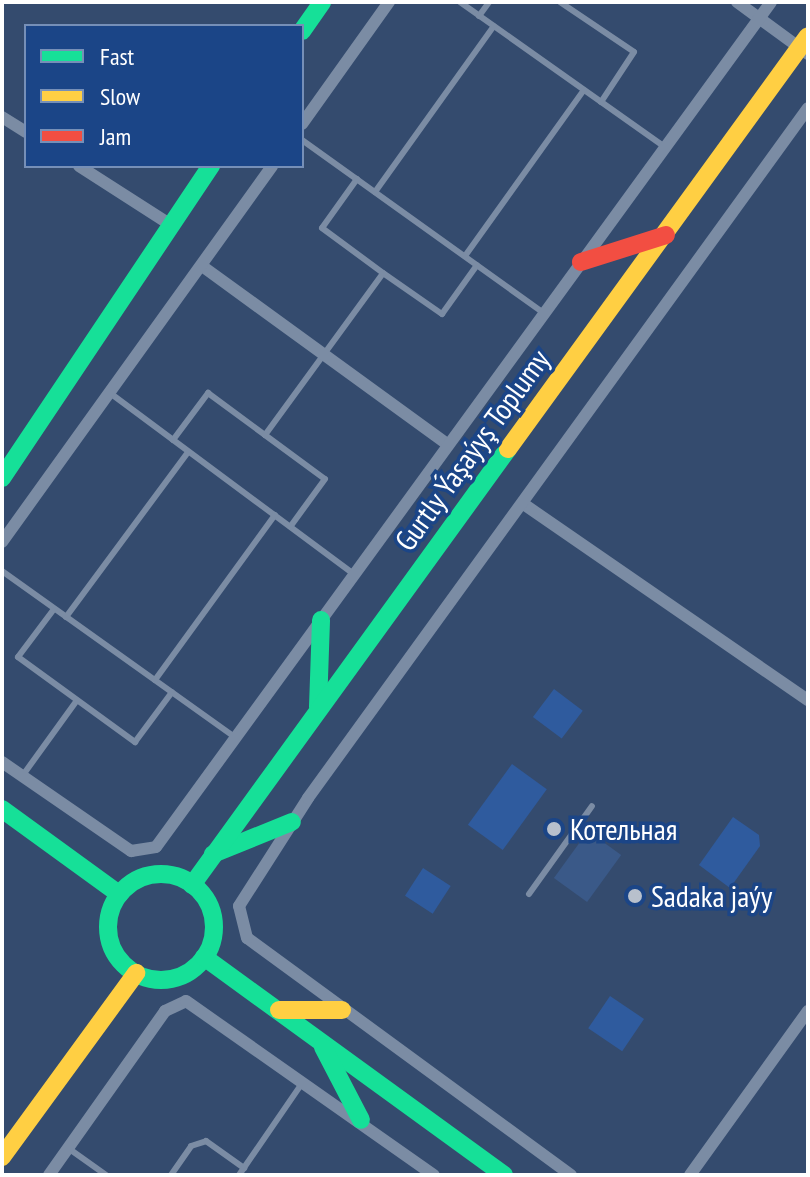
<!DOCTYPE html>
<html>
<head>
<meta charset="utf-8">
<style>
  body { margin:0 }
  #map { position:relative; width:810px; height:1177px; overflow:hidden; background:#344b6e; font-family:"PT Sans Narrow",sans-serif }
  div>[style] { position:absolute }
  [style*='--x'] { left:calc(var(--x)*1px); top:calc(var(--y)*1px); width:calc(var(--w)*1px); rotate:calc(var(--a)*1deg) }
  .green>* { inset:0; background:#2f5b9e; transform-origin:0 0 }
  .water>* { inset:0; background:#3a5988; transform-origin:0 0 }
  .lane>* { height:6px; margin:-3px; padding:0 3px; transform-origin:3px; border-radius:3px; background:#7b8ca4 }
  .street>* { height:12px; margin:-6px; padding:0 6px; transform-origin:6px; border-radius:6px; background:#7b8ca4 }
  .fast>* { height:18px; margin:-9px; padding:0 9px; transform-origin:9px; border-radius:9px; background:#16e098 }
  .fast>.ring { margin:-9px; padding:0; box-sizing:content-box; background:none; border:18px solid #16e098; border-radius:50% }
  .slow>* { height:18px; margin:-9px; padding:0 9px; transform-origin:9px; border-radius:9px; background:#ffcf43 }
  .jam>* { height:18px; margin:-9px; padding:0 9px; transform-origin:9px; border-radius:9px; background:#f24e42 }
  .dots>* { width:22px; height:22px; translate:-50% -50%; box-sizing:border-box; border:4px solid #1b4587; border-radius:50% }
  span { translate:-50% -50%; white-space:nowrap; text-align:center; line-height:1.15; -webkit-text-stroke:7px #1b4587; paint-order:stroke }
  .street-label { font-size:30px; color:#fff }
  .poi-label { font-size:30px; color:#fff }
  .left { translate:0 -50%; text-align:left }
  .frame { position:absolute; inset:0; border:4px solid #fff; pointer-events:none }
  .legend { position:absolute; left:24px; top:24px; width:280px; height:144px; box-sizing:border-box; background:#1b4587; border:2px solid #768fb7; margin:0; padding:10px 14px; list-style:none; font-size:24px; color:#fff }
  .legend li { display:flex; align-items:center; gap:16px; height:40px }
  .legend b { width:40px; border:2px solid #768fb7 }
</style>
</head>
<body>
<div id="map">
  <div class="green">
    <div style="left:554px;top:689px;width:36px;height:35px;rotate:37deg"></div>
    <div style="left:512px;top:764px;width:43px;height:75px;rotate:36deg"></div>
    <div style="clip-path:polygon(733px 817px,759px 835px,760px 846px,730px 888px,699px 865px)"></div>
    <div style="left:423px;top:868px;width:33px;height:33px;rotate:33deg"></div>
    <div style="left:610px;top:996px;width:41px;height:39px;rotate:34deg"></div>
  </div>
  <div class="water">
    <div style="left:588px;top:831px;width:41px;height:58px;rotate:36deg"></div>
  </div>
  <div class="lane">
    <div style="--x:460;--y:2;--w:251;--a:35.3"></div>
    <div style="--x:560;--y:2;--w:89;--a:34"></div>
    <div style="--x:634;--y:52;--w:60;--a:123.4"></div>
    <div style="--x:479;--y:16;--w:17;--a:-54"></div>
    <div style="--x:302;--y:140;--w:297;--a:35.6"></div>
    <div style="--x:357;--y:179;--w:60;--a:125.5"></div>
    <div style="--x:322;--y:228;--w:76;--a:36.4"></div>
    <div style="--x:383;--y:273;--w:72;--a:34.8"></div>
    <div style="--x:442;--y:314;--w:60;--a:-54.5"></div>
    <div style="--x:375;--y:192;--w:204;--a:-54.4"></div>
    <div style="--x:465;--y:256;--w:204;--a:-54.4"></div>
    <div style="--x:110;--y:393;--w:304;--a:36.6"></div>
    <div style="--x:265;--y:435;--w:200;--a:-53.9"></div>
    <div style="--x:173;--y:440;--w:59;--a:-53.3"></div>
    <div style="--x:208;--y:393;--w:71;--a:36.4"></div>
    <div style="--x:265;--y:435;--w:74;--a:36.3"></div>
    <div style="--x:325;--y:479;--w:59;--a:126.1"></div>
    <div style="--x:2;--y:571;--w:286;--a:35.5"></div>
    <div style="--x:54;--y:609;--w:60;--a:126.9"></div>
    <div style="--x:18;--y:657;--w:145;--a:36"></div>
    <div style="--x:135;--y:742;--w:62;--a:-53.5"></div>
    <div style="--x:66;--y:617;--w:205;--a:-53.5"></div>
    <div style="--x:155;--y:680;--w:204;--a:-54"></div>
    <div style="--x:23;--y:775;--w:92;--a:-54.2"></div>
    <div style="--x:529;--y:894;--w:108;--a:-54.4"></div>
    <div style="--x:68;--y:1148;--w:47;--a:35.4"></div>
    <div style="--x:171;--y:1175;--w:35;--a:-55"></div>
    <div style="--x:191;--y:1146;--w:16;--a:-18"></div>
    <div style="--x:206;--y:1141;--w:47;--a:35.4"></div>
    <div style="--x:239;--y:1175;--w:113;--a:-55.5"></div>
  </div>
  <div class="street">
    <div style="--x:737;--y:2;--w:88;--a:36.2"></div>
    <div style="--x:2;--y:117;--w:28;--a:32"></div>
    <div style="--x:302;--y:124;--w:150;--a:-54.5"></div>
    <div style="--x:79;--y:166;--w:109;--a:32.7"></div>
    <div style="--x:202;--y:266;--w:304;--a:36"></div>
    <div style="--x:525;--y:505;--w:344;--a:34.6"></div>
    <div style="--x:2;--y:542;--w:463;--a:-54.3"></div>
    <div style="--x:2;--y:762;--w:157;--a:34.6"></div>
    <div style="--x:131;--y:851;--w:25;--a:-9"></div>
    <div style="--x:156;--y:847;--w:1045;--a:-53.95"></div>
    <div style="--x:49;--y:1175;--w:201;--a:-54.7"></div>
    <div style="--x:165;--y:1011;--w:23;--a:-25"></div>
    <div style="--x:186;--y:1001;--w:303;--a:35.1"></div>
    <div style="--x:571;--y:1175;--w:401;--a:-143.8"></div>
    <div style="--x:247;--y:938;--w:33;--a:-104"></div>
    <div style="--x:239;--y:906;--w:128;--a:-57.4"></div>
    <div style="--x:308;--y:798;--w:852;--a:-54.07"></div>
    <div style="--x:690;--y:1175;--w:202;--a:-54.3"></div>
  </div>
  <div class="fast">
    <div style="--x:302;--y:31;--w:35;--a:-55"></div>
    <div style="--x:2;--y:478;--w:376;--a:-56.2"></div>
    <div style="--x:318;--y:707;--w:87;--a:-88"></div>
    <div style="--x:2;--y:809;--w:145;--a:36"></div>
    <div style="--x:213;--y:854;--w:85;--a:-22.1"></div>
    <div class="ring" style="left:108px;top:874px;width:88px;height:88px"></div>
    <div style="--x:192;--y:885;--w:538;--a:-54.07"></div>
    <div style="--x:204;--y:957;--w:371;--a:36"></div>
    <div style="--x:323;--y:1047;--w:82;--a:62.5"></div>
  </div>
  <div class="slow">
    <div style="--x:508;--y:449;--w:510;--a:-54.01"></div>
    <div style="--x:279;--y:1010;--w:63;--a:0"></div>
    <div style="--x:2;--y:1157;--w:228;--a:-53.9"></div>
  </div>
  <div class="jam">
    <div style="--x:581;--y:262;--w:89;--a:-17.6"></div>
  </div>
  <div class="dots">
    <div style="left:554px;top:829px;background:#b8c0cc"></div>
    <div style="left:635px;top:896px;background:#b8c0cc"></div>
  </div>
  <div class="street-label">
    <span style="left:472px;top:450px;rotate:-54deg">Gurtly Ýaşaýyş Toplumy</span>
  </div>
  <div class="poi-label">
    <span class="left" style="left:570px;top:829px">Котельная</span>
    <span class="left" style="left:651px;top:896px">Sadaka jaýy</span>
  </div>
  <div class="frame"></div>
  <ul class="legend">
  <li><b style="height:10px;background:#16e098"></b>Fast</li>
  <li><b style="height:10px;background:#ffcf43"></b>Slow</li>
  <li><b style="height:10px;background:#f24e42"></b>Jam</li>
  </ul>
</div>
</body>
</html>
